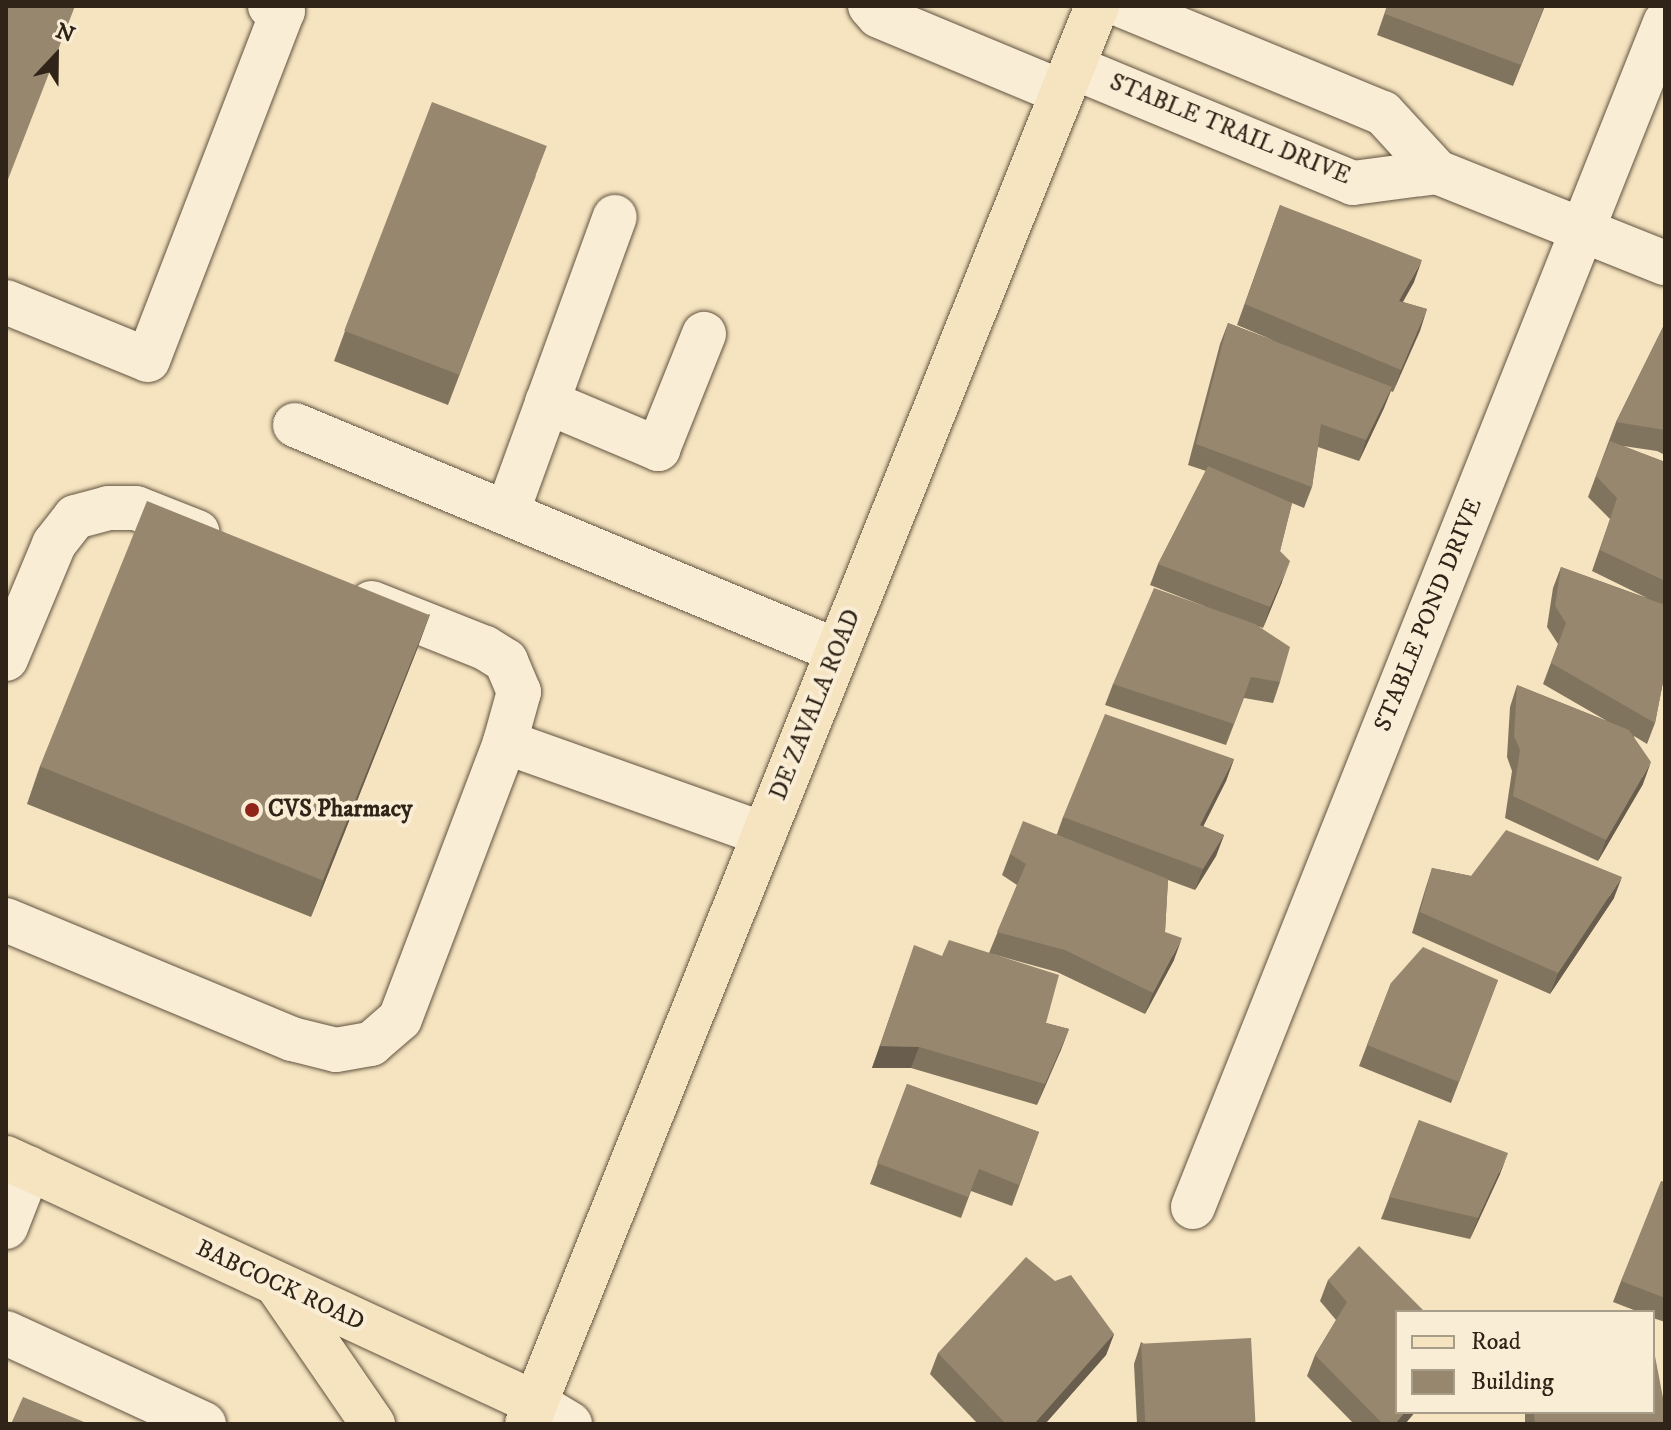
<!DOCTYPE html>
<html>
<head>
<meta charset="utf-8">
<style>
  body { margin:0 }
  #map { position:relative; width:1671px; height:1430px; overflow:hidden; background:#f6e3bf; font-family:"IM FELL DW Pica",serif }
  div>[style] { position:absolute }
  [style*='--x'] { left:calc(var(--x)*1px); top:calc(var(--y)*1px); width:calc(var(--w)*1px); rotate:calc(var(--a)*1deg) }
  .roads { filter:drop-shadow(0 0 2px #615441) drop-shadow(0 0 2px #615441) }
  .minor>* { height:44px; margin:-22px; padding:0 22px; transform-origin:22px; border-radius:22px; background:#f9edd5 }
  .major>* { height:44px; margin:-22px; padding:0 22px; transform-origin:22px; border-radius:22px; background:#f6e3bf }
  .wall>* { inset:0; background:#81745f; transform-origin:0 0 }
  .shaded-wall>* { inset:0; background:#695e4d }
  .building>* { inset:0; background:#96876e; transform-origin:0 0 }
  .dots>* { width:22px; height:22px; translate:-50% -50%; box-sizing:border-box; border:4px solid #f9edd5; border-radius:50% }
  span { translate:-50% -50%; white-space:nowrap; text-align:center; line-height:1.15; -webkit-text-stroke:8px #f9edd5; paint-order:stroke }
  .street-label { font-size:24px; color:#2f2417 }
  .poi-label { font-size:24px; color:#2f2417; font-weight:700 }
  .left { translate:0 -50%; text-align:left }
  .frame { position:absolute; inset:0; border:8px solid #2f2417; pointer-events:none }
  .legend { position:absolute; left:1395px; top:1310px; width:260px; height:104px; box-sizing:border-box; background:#f9edd5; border:2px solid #a89d89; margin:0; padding:10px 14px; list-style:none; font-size:24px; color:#2f2417 }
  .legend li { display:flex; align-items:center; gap:16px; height:40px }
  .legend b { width:40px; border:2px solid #a89d89 }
  .north { position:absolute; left:16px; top:16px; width:80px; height:80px; -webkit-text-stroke:6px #f9edd5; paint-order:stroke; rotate:22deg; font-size:22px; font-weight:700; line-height:32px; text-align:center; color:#2f2417 }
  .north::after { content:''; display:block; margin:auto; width:28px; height:36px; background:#2f2417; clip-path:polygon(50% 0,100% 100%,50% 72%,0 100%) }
</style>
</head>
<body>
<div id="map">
  <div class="roads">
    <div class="minor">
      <div style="--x:870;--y:6;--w:13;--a:48"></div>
      <div style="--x:879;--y:16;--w:198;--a:22.6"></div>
      <div style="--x:1123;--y:6;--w:281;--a:22.4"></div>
      <div style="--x:1383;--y:113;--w:80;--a:47.5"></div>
      <div style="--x:1437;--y:172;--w:245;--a:21.8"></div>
      <div style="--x:1073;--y:67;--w:303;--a:22.5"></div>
      <div style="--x:1353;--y:183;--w:85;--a:-7.5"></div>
      <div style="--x:6;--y:302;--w:153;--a:22.2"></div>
      <div style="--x:148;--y:360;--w:374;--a:-68.9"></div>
      <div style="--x:283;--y:11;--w:14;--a:-159"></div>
      <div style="--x:547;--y:402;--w:121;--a:22.9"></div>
      <div style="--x:658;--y:449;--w:124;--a:-68.2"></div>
      <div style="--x:295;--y:425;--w:587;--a:22.63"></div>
      <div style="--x:507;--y:513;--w:315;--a:-70"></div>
      <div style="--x:6;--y:659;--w:125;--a:-67.3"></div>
      <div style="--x:54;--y:544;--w:34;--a:-52"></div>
      <div style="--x:75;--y:517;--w:34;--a:-15"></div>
      <div style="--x:108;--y:508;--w:28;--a:0"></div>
      <div style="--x:136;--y:508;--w:66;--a:21.5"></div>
      <div style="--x:505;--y:742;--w:275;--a:19.6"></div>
      <div style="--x:6;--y:920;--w:310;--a:22.6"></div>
      <div style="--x:292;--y:1039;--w:45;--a:14"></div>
      <div style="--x:336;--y:1050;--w:36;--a:-10"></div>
      <div style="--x:371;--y:1044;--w:38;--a:-41"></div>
      <div style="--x:400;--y:1019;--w:296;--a:-69.2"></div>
      <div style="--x:505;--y:742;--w:52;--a:-74.4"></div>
      <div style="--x:519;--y:692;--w:34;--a:-113"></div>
      <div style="--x:506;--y:661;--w:25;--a:-148"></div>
      <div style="--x:485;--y:648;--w:122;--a:-158.3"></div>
      <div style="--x:1193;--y:1207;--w:1275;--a:-68.27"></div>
      <div style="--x:6;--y:1227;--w:63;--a:-68.7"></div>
      <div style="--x:6;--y:1333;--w:218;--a:24.7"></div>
      <div style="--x:535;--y:1403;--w:41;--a:31"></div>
    </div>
    <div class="major">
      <div style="--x:6;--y:1158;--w:583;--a:24.85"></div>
      <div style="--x:278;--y:1286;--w:168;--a:55.5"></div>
      <div style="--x:527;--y:1424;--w:1528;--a:-68.1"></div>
    </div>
  </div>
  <div class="wall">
    <div style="clip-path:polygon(1387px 6px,1545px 6px,1513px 86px,1377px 35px)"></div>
    <div style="clip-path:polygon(536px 175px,448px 405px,334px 361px,345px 331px)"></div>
    <div style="clip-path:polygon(1280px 205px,1414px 282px,1403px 302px,1427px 309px,1393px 392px,1391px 391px,1384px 408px,1359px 461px,1318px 447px,1312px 487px,1304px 508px,1292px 503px,1280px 551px,1282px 582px,1263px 628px,1257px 626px,1280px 682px,1273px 703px,1244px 698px,1226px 745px,1105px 705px,1113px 684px,1204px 606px,1150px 585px,1158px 564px,1206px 471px,1188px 465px,1220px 344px,1228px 323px,1275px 341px,1237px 325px)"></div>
    <div style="clip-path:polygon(1665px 323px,1665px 455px,1657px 451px,1623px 446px,1665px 462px,1665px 683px,1663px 682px,1655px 723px,1647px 744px,1634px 736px,1643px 784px,1598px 861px,1505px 818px,1512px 771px,1507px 757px,1510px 707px,1517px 685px,1607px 721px,1543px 684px,1558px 644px,1547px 627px,1553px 588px,1561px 567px,1647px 598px,1592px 571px,1610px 519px,1588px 497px,1616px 422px)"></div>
    <div style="clip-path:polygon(430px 614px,416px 652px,311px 917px,27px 804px,40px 766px)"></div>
    <div style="clip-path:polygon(1234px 759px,1226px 781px,1203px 826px,1224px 835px,1216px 856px,1195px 890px,1168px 880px,1165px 932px,1174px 960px,1145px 1014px,1057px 972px,992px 954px,1046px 1023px,1069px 1029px,1037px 1105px,911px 1068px,872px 1068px,907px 967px,942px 956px,989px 953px,1017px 885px,1002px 875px,1010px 854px,1057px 834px,1063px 817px)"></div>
    <div style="clip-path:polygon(1432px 868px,1471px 876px,1614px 898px,1550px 994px,1412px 933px,1425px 890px)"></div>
    <div style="clip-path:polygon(1498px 980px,1451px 1103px,1359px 1066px,1391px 983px)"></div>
    <div style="clip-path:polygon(907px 1084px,1039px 1132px,1012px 1206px,971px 1191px,961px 1218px,870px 1184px)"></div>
    <div style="clip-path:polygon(1419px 1120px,1500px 1174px,1470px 1239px,1381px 1219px)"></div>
    <div style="clip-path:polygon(1665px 1182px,1665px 1322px,1653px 1318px,1653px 1312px,1639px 1312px,1613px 1302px,1621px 1281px)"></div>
    <div style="clip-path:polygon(1328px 1280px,1425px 1312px,1397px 1412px,1415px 1412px,1405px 1424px,1354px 1424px,1307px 1376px,1315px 1355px,1336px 1320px,1320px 1301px)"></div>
    <div style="clip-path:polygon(1114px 1334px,1106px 1355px,1045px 1424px,978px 1424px,930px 1374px,938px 1353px)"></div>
    <div style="clip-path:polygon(1141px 1342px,1256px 1424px,1137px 1424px,1134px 1364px)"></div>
    <div style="left:1525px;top:1412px;width:128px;height:12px"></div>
  </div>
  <div class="shaded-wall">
    <div style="clip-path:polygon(1422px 260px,1414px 282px,1391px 322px,1399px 301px)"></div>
    <div style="clip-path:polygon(1427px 309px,1420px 331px,1393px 392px,1401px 370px)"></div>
    <div style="clip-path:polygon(1392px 387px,1384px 408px,1359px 461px,1366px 440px)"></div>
    <div style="clip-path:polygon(1290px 561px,1282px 582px,1263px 628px,1270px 607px)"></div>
    <div style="clip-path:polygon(430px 614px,416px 652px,311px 917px,324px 879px)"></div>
    <div style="clip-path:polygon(1234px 759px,1226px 781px,1193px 847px,1200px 825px)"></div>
    <div style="clip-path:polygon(1651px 762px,1643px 784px,1598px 861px,1606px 840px)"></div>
    <div style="clip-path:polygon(1224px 835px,1216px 856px,1195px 890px,1203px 869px)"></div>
    <div style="clip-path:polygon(1622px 877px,1614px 898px,1550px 994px,1558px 973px)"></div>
    <div style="clip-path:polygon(1182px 938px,1174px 960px,1145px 1014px,1153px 993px)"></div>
    <div style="clip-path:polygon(1069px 1029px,1061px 1050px,1037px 1105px,1045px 1084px)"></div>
    <div style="clip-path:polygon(880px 1046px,919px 1047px,911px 1068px,872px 1068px)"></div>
    <div style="clip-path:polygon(1508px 1153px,1500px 1174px,1470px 1239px,1478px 1218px)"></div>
    <div style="clip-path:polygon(1114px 1334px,1106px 1355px,1045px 1424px,1034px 1424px)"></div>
    <div style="clip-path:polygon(1405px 1412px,1415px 1412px,1405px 1424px,1395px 1424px)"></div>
  </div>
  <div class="building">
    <div style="clip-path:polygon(8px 6px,75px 6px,7px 182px,6px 181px,6px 11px)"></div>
    <div style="clip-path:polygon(1387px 6px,1544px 6px,1521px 65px,1385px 14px)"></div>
    <div style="left:432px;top:102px;width:123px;height:245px;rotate:21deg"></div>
    <div style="clip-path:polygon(1280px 205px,1422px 260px,1399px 301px,1427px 309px,1401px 370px,1245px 304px)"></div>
    <div style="clip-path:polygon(1228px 323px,1392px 387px,1366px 440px,1321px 424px,1312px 487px,1196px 444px)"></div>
    <div style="clip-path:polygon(1665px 323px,1665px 430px,1616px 422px)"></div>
    <div style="clip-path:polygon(1610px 441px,1665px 462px,1665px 581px,1600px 550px,1617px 498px,1596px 476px)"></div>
    <div style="clip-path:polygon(1208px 466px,1292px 503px,1280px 551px,1290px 561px,1270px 607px,1158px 564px)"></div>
    <div style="left:147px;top:501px;width:305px;height:286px;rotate:22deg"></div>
    <div style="clip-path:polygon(1561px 567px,1665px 605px,1665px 672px,1655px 723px,1551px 663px,1566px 623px,1555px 606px)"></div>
    <div style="clip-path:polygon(1154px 588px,1255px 624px,1290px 647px,1280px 682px,1251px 677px,1234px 724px,1113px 684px)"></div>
    <div style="clip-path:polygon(1517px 685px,1629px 730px,1651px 762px,1606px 840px,1513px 796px,1520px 750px,1514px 736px)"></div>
    <div style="clip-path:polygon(1105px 714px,1234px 759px,1200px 825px,1224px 835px,1203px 869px,1063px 817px)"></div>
    <div style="clip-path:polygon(1023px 821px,1168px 879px,1165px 932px,1182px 938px,1153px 993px,1065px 950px,997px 932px,1026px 864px,1010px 854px)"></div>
    <div style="clip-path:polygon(1506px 830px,1622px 877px,1558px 973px,1420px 912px,1432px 868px,1471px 876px)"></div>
    <div style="clip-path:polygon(949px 940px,1059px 975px,1046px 1023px,1069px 1029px,1045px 1084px,919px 1047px,880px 1046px,914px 945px,942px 956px)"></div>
    <div style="clip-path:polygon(1423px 947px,1498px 980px,1459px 1082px,1367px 1045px,1391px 983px)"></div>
    <div style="clip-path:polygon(907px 1084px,1039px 1132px,1019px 1185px,979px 1169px,968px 1197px,877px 1163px)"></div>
    <div style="clip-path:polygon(1419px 1120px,1508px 1153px,1478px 1218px,1389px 1197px)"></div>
    <div style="clip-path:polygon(1661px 1181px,1665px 1182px,1665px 1298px,1621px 1281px)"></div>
    <div style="clip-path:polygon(1359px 1246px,1425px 1312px,1397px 1312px,1397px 1412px,1405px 1412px,1395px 1424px,1383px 1424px,1315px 1355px,1347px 1302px,1328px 1280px)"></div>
    <div style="clip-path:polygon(1026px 1257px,1055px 1281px,1071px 1275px,1114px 1334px,1034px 1424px,1006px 1424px,938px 1353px)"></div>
    <div style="left:1251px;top:1338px;width:86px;height:110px;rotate:87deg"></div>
    <div style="clip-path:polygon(1654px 1351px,1665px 1408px,1665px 1424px,1535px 1424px,1534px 1412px,1653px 1412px,1653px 1352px)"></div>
    <div style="clip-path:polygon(23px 1397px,89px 1424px,11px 1424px)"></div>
  </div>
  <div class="dots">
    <div style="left:252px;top:810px;background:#8f2418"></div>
  </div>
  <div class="street-label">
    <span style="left:1230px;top:130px;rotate:22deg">STABLE TRAIL DRIVE</span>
    <span style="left:1429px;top:615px;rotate:-68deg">STABLE POND DRIVE</span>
    <span style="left:816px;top:705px;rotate:-68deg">DE ZAVALA ROAD</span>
    <span style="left:280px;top:1286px;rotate:25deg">BABCOCK ROAD</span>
  </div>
  <div class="poi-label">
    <span class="left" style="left:268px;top:810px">CVS Pharmacy</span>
  </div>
  <div class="frame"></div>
  <ul class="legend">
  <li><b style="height:10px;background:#f6e3bf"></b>Road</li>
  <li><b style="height:22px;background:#96876e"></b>Building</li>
  </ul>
  <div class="north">N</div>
</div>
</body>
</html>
